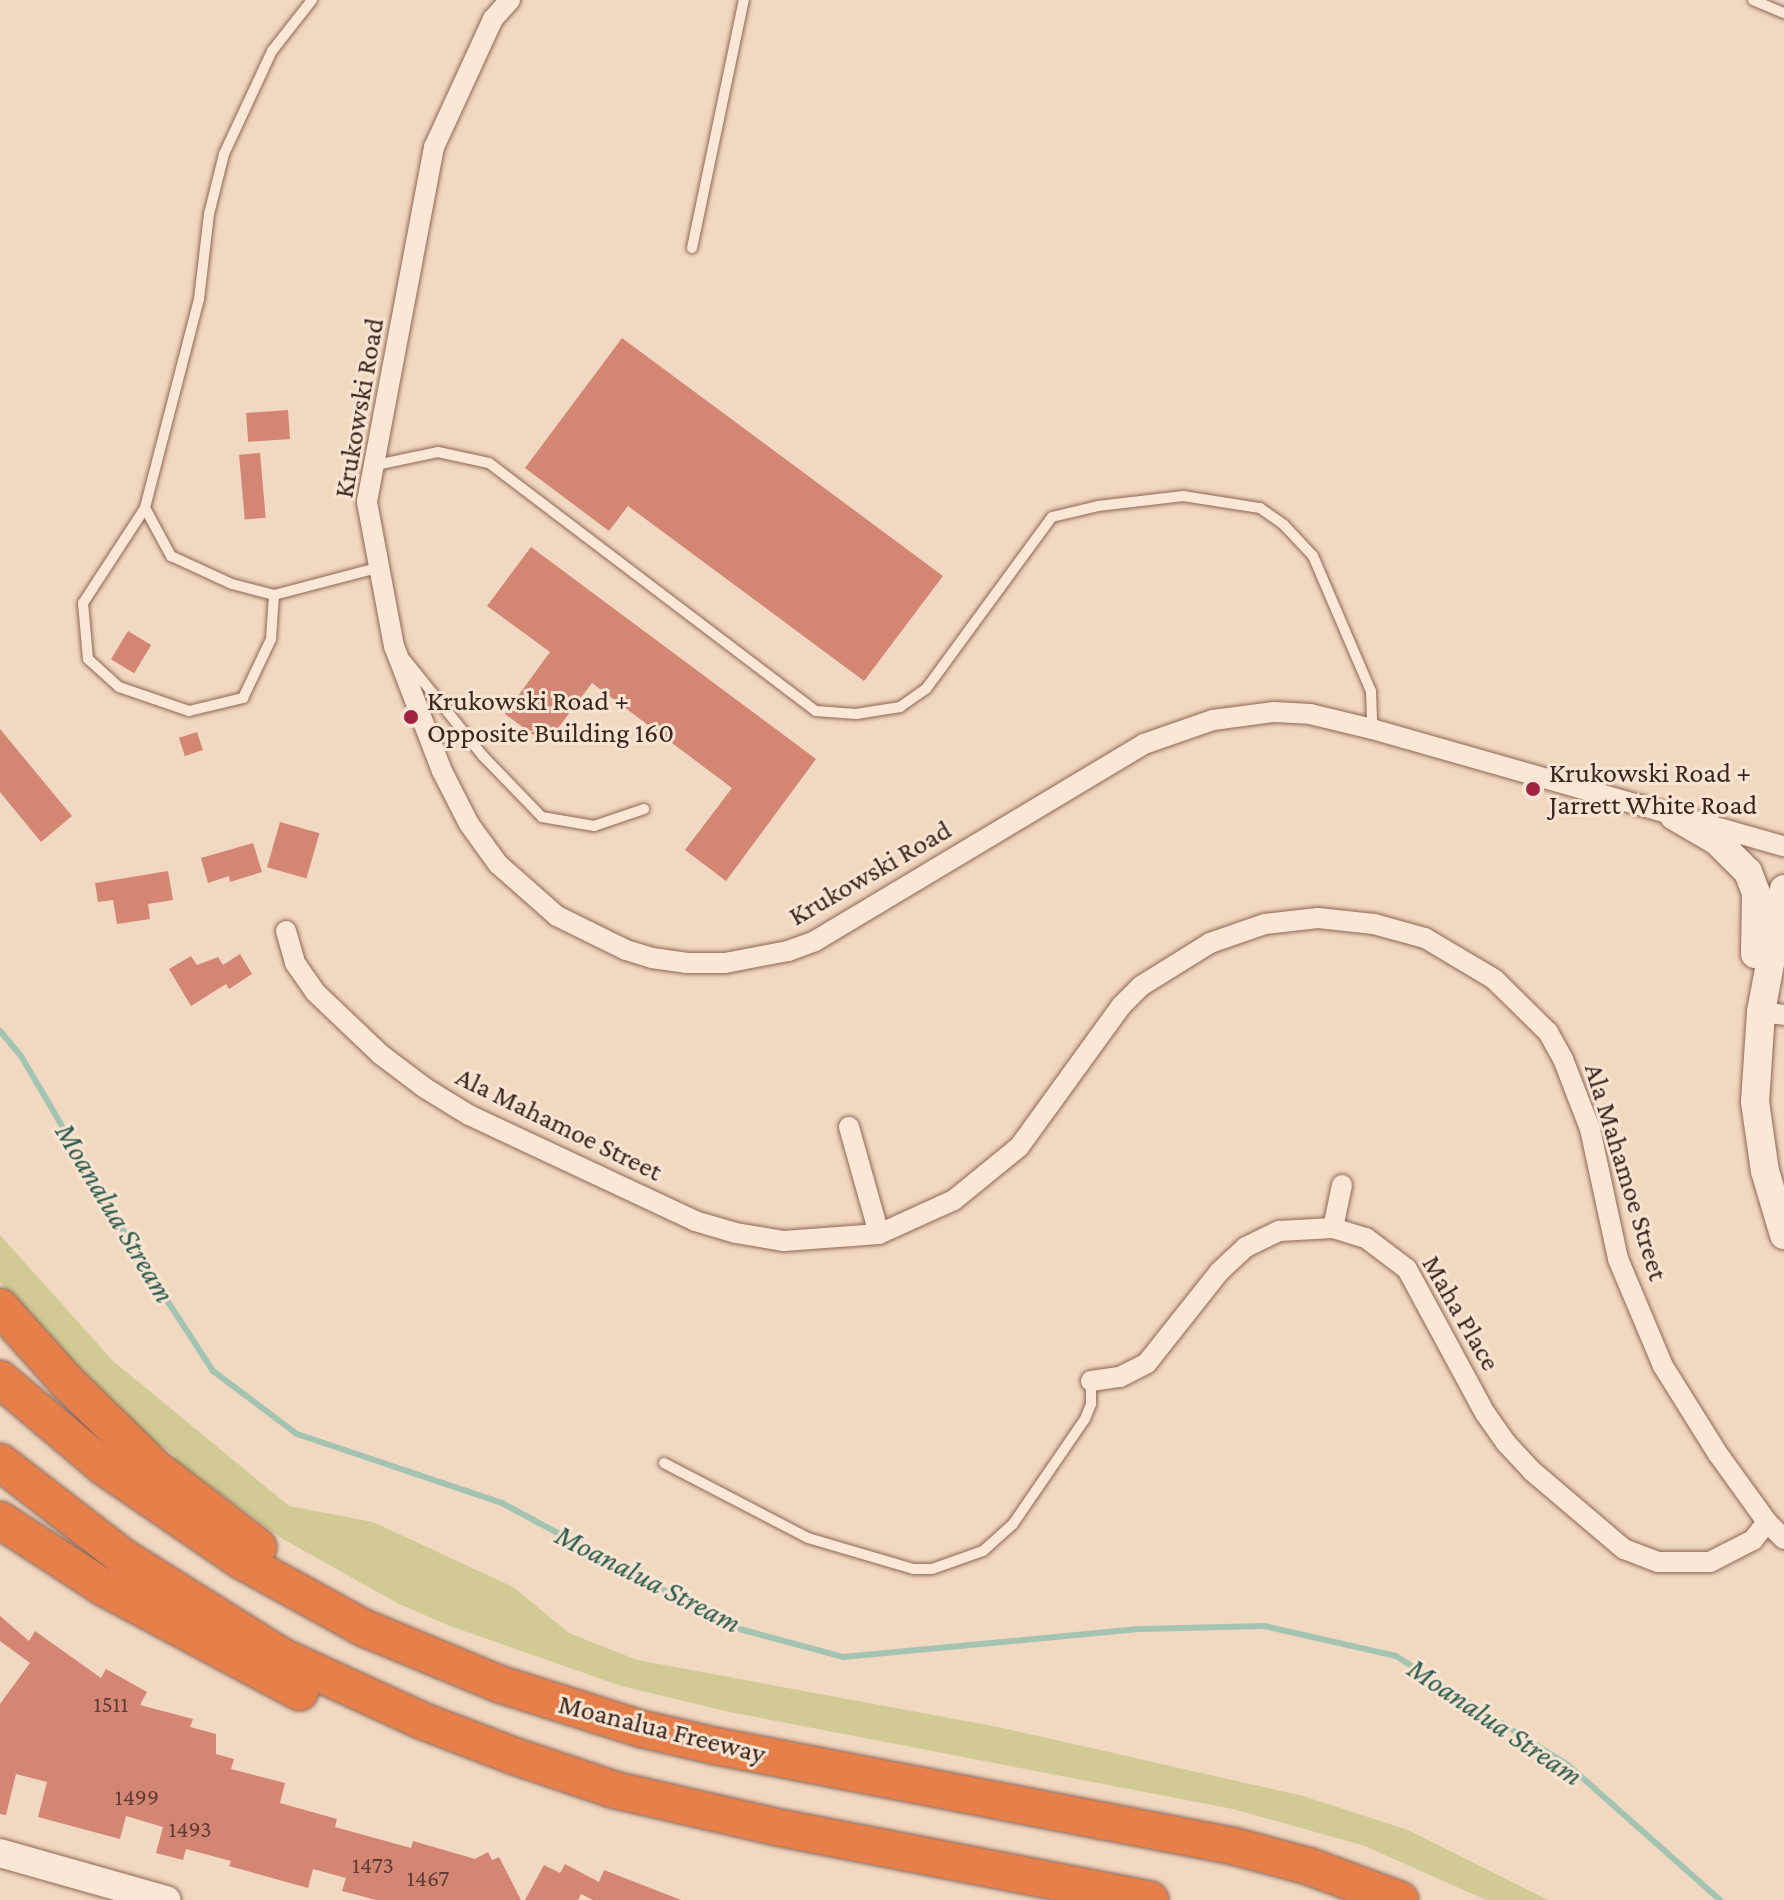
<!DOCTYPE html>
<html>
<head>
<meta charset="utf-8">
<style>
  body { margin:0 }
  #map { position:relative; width:1784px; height:1900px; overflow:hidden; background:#f1d8c1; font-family:"Crimson Pro",serif }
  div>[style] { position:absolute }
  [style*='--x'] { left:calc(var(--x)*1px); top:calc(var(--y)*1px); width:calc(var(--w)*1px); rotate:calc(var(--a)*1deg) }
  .green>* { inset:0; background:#d1ca94 }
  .stream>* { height:6px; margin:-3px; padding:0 3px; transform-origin:3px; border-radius:3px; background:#a4c4b3 }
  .building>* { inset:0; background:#d38674; transform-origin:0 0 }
  .roads { filter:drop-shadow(0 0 2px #8d6757) drop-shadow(0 0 2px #8d6757) }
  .lane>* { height:10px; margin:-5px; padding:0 5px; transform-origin:5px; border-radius:5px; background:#fbe7d6 }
  .street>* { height:20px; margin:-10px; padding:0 10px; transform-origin:10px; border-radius:10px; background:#fbe7d6 }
  .secondary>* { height:28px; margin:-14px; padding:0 14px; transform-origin:14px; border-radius:14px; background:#fbe7d6 }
  .highway>* { height:36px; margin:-18px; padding:0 18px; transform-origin:18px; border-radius:18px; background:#e77f4b }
  .dots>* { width:22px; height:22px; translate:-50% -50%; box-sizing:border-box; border:4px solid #f8e4d2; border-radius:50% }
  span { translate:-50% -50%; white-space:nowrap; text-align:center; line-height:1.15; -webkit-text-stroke:6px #f8e4d2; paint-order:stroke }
  .number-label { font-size:24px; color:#613c33 }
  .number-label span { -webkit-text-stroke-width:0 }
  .street-label { font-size:28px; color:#3b241d }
  .poi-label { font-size:28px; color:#3b241d }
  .left { translate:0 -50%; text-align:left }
  .water-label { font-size:30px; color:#2b5c4e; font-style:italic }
</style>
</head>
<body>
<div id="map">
  <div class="green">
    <div style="clip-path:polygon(0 1235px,113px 1361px,289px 1506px,373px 1522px,513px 1587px,569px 1633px,637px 1660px,998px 1727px,1303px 1796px,1408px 1830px,1548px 1900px,1486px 1900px,1365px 1846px,1233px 1809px,730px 1712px,621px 1686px,450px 1626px,399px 1604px,283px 1539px,173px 1460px,175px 1456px,161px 1445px,158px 1447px,57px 1348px,0 1282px)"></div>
  </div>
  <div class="stream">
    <div style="--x:0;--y:1031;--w:33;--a:50"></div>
    <div style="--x:21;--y:1056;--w:229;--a:59.6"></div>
    <div style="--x:137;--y:1254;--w:140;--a:57"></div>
    <div style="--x:213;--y:1371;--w:105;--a:36.9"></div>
    <div style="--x:297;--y:1434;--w:216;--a:18.6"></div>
    <div style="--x:502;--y:1503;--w:261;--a:28.3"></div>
    <div style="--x:732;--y:1627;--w:115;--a:15.1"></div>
    <div style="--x:843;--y:1657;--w:299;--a:-5.4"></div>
    <div style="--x:1141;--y:1629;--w:123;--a:-1.4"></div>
    <div style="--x:1264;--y:1626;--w:135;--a:12.8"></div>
    <div style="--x:1396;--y:1656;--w:204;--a:32.4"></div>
    <div style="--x:1568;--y:1765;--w:203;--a:41.6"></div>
  </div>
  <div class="building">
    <div style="clip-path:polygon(622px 338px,943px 576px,864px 681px,628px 506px,609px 531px,525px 468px)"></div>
    <div style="left:288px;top:410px;width:29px;height:42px;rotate:86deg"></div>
    <div style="left:260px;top:453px;width:65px;height:21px;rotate:85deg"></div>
    <div style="clip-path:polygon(531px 547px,816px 759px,726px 881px,685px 850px,732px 788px,592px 683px,546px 744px,505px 714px,550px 652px,487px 606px)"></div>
    <div style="left:128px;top:631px;width:27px;height:33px;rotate:31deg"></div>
    <div style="clip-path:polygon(0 729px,72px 816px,41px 842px,0 792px)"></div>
    <div style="left:197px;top:732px;width:19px;height:19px;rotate:72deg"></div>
    <div style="left:280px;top:822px;width:41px;height:47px;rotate:16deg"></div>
    <div style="clip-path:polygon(253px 843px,262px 872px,230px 882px,229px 876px,208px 883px,201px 858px)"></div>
    <div style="clip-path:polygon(168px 871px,173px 900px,148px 904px,150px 919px,117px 924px,113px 900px,98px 902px,95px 883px)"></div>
    <div style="clip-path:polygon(240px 954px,252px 974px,229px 989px,226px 984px,191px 1006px,169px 969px,191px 956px,197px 965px,218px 957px,223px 965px)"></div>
    <div style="clip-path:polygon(0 1616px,29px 1641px,35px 1631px,101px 1678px,106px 1669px,147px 1692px,140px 1705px,193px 1719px,190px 1727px,216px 1734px,216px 1754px,234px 1759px,231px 1769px,285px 1783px,280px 1803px,337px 1819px,335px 1827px,411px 1848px,413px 1841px,475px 1859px,488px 1852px,492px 1860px,499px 1857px,521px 1900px,376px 1900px,342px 1891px,346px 1878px,313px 1869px,308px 1888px,229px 1866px,231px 1861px,186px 1849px,183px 1860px,156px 1853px,163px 1827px,126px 1816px,120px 1839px,38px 1817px,47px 1782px,16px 1774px,6px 1815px,0 1814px,0 1704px,30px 1663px,0 1641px)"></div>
    <div style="clip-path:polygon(565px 1864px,599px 1882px,604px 1870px,681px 1900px,593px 1900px,581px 1894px,578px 1900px,525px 1900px,544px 1865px,560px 1873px)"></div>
  </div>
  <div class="roads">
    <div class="lane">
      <div style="--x:312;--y:0;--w:65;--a:128.1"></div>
      <div style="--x:272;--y:51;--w:114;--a:115"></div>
      <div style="--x:224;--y:154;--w:62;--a:104"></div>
      <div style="--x:209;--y:214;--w:86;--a:96.7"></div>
      <div style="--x:199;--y:299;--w:216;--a:104.5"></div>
      <div style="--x:145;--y:508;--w:55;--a:61.6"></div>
      <div style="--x:171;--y:556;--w:67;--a:24.7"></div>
      <div style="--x:232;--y:584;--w:43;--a:14.7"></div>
      <div style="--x:274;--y:595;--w:106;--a:-14.7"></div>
      <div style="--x:1753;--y:0;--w:34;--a:23"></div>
      <div style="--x:692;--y:248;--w:253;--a:-78.2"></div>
      <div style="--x:376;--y:465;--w:63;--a:-11.8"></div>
      <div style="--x:438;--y:452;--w:52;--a:12.2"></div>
      <div style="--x:489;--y:463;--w:410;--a:37.2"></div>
      <div style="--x:816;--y:711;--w:40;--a:4.3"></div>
      <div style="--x:856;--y:714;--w:45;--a:-9"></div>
      <div style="--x:900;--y:707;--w:32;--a:-35"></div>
      <div style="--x:926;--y:689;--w:213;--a:-53.8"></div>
      <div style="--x:1052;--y:517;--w:47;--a:-13.4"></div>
      <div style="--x:1098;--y:506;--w:86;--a:-6.7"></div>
      <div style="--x:1183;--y:496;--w:78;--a:8.9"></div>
      <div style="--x:1260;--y:508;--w:29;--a:35"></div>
      <div style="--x:1284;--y:525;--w:42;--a:46.9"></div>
      <div style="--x:1313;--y:556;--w:147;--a:66.8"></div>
      <div style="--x:1371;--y:691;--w:38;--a:88"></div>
      <div style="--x:145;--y:508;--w:113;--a:123.1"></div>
      <div style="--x:83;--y:603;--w:56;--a:84.9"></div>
      <div style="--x:88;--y:659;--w:42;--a:42.1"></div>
      <div style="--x:119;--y:687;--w:74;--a:18.9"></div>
      <div style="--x:189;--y:711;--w:56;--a:-13.5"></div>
      <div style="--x:243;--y:698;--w:65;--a:-64.6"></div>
      <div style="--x:271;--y:639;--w:44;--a:-86.1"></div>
      <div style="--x:406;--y:660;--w:123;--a:51.3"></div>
      <div style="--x:483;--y:756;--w:85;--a:46"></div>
      <div style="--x:542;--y:817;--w:53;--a:9.8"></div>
      <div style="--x:594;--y:826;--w:53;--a:-18.8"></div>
      <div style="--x:664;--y:1463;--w:162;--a:27.5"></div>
      <div style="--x:808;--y:1538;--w:109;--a:16.4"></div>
      <div style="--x:913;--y:1569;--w:19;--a:0"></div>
      <div style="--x:932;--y:1569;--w:54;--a:-19.4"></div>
      <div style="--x:983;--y:1551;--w:40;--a:-42"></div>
      <div style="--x:1013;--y:1524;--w:127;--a:-55.6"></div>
      <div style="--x:1085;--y:1419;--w:16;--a:-68"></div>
      <div style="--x:1091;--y:1404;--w:23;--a:-90"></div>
    </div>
    <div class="street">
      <div style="--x:510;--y:0;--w:25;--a:132"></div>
      <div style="--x:493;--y:19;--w:141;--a:114.7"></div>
      <div style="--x:434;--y:147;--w:361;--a:100.7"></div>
      <div style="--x:367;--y:502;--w:147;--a:79.4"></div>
      <div style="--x:394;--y:646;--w:134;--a:69"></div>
      <div style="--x:442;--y:771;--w:59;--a:63"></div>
      <div style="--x:469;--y:824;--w:49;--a:54.1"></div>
      <div style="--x:498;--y:864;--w:79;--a:41.4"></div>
      <div style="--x:557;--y:916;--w:77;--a:26.2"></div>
      <div style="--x:626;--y:950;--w:27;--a:17"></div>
      <div style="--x:652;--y:958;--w:34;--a:8"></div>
      <div style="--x:686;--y:963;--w:39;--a:0"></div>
      <div style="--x:725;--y:963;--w:64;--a:-10.8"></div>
      <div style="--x:788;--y:951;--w:29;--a:-20"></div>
      <div style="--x:815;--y:941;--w:383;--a:-30.9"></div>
      <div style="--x:1144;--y:744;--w:73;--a:-19.2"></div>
      <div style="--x:1213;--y:720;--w:62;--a:-7.5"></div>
      <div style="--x:1274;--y:712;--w:36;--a:3"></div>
      <div style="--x:1310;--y:714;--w:64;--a:13.6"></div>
      <div style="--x:1372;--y:729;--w:428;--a:15.9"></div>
      <div style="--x:286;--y:931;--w:33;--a:74"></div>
      <div style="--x:295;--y:963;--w:35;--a:55"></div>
      <div style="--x:315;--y:992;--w:90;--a:43.6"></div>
      <div style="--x:380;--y:1054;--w:56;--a:37.1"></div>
      <div style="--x:425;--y:1088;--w:52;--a:31.5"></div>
      <div style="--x:469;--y:1115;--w:250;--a:25.1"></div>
      <div style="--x:695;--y:1221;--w:43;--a:16.3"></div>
      <div style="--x:736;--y:1233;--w:49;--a:9.5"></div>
      <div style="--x:784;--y:1241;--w:95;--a:-4.2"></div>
      <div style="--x:879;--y:1234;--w:82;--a:-24.4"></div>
      <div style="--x:954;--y:1200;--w:84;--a:-39.2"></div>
      <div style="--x:1019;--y:1147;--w:174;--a:-54.1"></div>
      <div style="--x:1121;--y:1006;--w:28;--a:-45"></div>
      <div style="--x:1141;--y:986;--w:81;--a:-31.9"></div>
      <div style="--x:1210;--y:943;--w:58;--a:-19.1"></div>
      <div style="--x:1265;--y:924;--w:53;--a:-6.5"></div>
      <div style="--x:1318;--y:918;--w:56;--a:6.1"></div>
      <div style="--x:1374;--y:924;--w:53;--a:15.4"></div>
      <div style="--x:1425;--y:938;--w:80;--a:30.7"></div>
      <div style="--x:1494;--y:979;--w:76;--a:44.5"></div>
      <div style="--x:1548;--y:1032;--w:31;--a:61"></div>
      <div style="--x:1563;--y:1059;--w:75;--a:68.9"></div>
      <div style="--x:1590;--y:1129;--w:133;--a:77.8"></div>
      <div style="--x:1618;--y:1259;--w:116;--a:67.2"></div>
      <div style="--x:1663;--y:1366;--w:104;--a:58"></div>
      <div style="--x:1718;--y:1454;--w:84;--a:54.2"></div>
      <div style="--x:1767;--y:1522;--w:24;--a:45"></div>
      <div style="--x:1761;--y:1012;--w:23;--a:7"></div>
      <div style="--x:849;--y:1127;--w:111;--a:74.3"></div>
      <div style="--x:1333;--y:1228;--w:44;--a:-78.2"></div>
      <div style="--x:1091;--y:1381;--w:29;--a:-8"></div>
      <div style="--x:1120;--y:1377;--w:30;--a:-27"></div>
      <div style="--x:1147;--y:1363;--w:116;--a:-51.6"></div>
      <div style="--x:1219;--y:1272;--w:37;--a:-43"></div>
      <div style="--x:1246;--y:1247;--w:37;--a:-26"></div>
      <div style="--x:1279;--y:1231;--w:54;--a:-3.2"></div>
      <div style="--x:1333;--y:1228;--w:34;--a:17"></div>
      <div style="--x:1366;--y:1238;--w:51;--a:37.1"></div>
      <div style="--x:1407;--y:1269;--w:164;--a:61.6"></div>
      <div style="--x:1485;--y:1413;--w:37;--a:55"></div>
      <div style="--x:1506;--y:1443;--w:38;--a:47"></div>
      <div style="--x:1532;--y:1471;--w:121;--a:40.3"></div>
      <div style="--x:1624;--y:1549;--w:36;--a:21"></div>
      <div style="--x:1658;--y:1562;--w:52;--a:0"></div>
      <div style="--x:1710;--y:1562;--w:48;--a:-27.1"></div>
      <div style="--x:1753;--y:1540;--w:23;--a:-52"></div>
    </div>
    <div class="secondary">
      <div style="--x:1674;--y:816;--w:50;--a:30.2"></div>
      <div style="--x:1717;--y:841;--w:44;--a:45"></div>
      <div style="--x:1748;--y:872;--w:22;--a:69"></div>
      <div style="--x:1756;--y:893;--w:61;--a:90.9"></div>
      <div style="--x:1784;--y:889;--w:125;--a:100.6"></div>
      <div style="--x:1761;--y:1012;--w:90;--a:93.8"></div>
      <div style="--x:1755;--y:1102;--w:70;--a:81.8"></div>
      <div style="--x:1765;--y:1171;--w:67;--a:73.5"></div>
      <div style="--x:0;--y:1853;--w:173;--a:15.8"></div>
    </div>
    <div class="highway">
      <div style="--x:0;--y:1307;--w:101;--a:48.2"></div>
      <div style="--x:67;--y:1382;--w:123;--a:44.3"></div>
      <div style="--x:155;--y:1468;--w:130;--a:37.5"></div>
      <div style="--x:0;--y:1379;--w:136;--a:40.2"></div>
      <div style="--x:104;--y:1467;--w:167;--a:34.3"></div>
      <div style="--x:242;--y:1561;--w:139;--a:28.8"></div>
      <div style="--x:364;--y:1628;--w:146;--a:22.5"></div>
      <div style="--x:499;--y:1684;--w:150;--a:17.5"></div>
      <div style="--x:642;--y:1729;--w:75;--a:13.1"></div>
      <div style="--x:715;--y:1746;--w:528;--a:10.93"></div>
      <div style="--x:1233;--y:1846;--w:78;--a:14.9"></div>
      <div style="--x:1308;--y:1866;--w:98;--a:20.3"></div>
      <div style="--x:0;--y:1462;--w:155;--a:37.7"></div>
      <div style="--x:123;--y:1557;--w:186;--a:32.1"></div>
      <div style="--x:281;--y:1656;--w:153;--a:24.7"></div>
      <div style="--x:420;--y:1720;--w:97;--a:21"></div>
      <div style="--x:511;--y:1755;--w:110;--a:18.6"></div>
      <div style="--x:615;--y:1790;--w:170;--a:12.9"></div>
      <div style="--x:781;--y:1828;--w:376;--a:11"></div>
      <div style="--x:0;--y:1520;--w:123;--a:33"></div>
      <div style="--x:103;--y:1587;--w:223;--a:28.1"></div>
    </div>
  </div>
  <div class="dots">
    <div style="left:411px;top:717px;background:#a12240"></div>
    <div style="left:1533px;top:789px;background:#a12240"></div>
  </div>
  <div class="number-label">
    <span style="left:111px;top:1704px">1511</span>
    <span style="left:137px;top:1797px">1499</span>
    <span style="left:190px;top:1829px">1493</span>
    <span style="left:373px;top:1865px">1473</span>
    <span style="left:428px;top:1878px">1467</span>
  </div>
  <div class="street-label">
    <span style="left:359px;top:408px;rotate:-80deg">Krukowski Road</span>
    <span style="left:870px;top:873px;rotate:-30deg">Krukowski Road</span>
    <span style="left:559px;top:1124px;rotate:26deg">Ala Mahamoe Street</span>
    <span style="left:1626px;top:1172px;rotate:73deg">Ala Mahamoe Street</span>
    <span style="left:1461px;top:1313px;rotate:60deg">Maha Place</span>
    <span style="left:662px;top:1729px;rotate:14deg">Moanalua Freeway</span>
  </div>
  <div class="poi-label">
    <span class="left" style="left:427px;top:717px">Krukowski Road +<br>Opposite Building 160</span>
    <span class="left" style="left:1549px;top:789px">Krukowski Road +<br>Jarrett White Road</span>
  </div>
  <div class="water-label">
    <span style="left:115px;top:1213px;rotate:59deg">Moanalua Stream</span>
    <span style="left:648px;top:1579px;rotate:27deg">Moanalua Stream</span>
    <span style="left:1495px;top:1722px;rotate:34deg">Moanalua Stream</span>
  </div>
</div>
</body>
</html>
